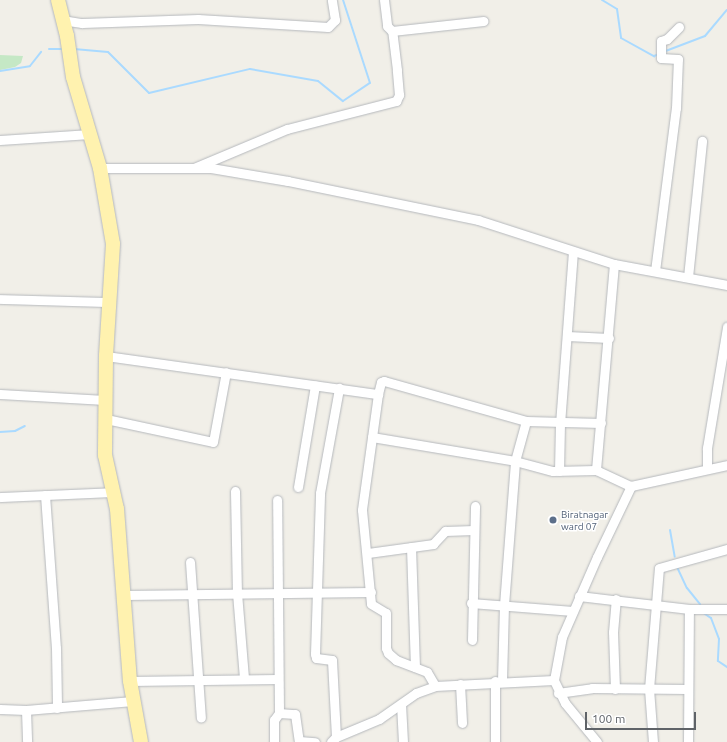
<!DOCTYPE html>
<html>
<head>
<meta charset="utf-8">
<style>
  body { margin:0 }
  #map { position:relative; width:727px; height:742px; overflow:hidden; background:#f1efe8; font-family:Ubuntu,sans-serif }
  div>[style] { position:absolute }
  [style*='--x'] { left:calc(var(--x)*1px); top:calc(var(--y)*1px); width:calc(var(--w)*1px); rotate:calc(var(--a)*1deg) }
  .green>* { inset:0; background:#c5e8c5 }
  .stream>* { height:2px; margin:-1px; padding:0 1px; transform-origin:1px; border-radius:1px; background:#aadaff }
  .roads { filter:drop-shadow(0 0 1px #b5b8bc) drop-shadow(0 0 1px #b5b8bc) }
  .street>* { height:9px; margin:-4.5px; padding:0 4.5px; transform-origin:4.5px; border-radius:4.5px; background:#fff }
  .primary>* { height:14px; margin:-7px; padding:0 7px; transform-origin:7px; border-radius:7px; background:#fff2af }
  .dots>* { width:11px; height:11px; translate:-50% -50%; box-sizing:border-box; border:2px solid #fff; border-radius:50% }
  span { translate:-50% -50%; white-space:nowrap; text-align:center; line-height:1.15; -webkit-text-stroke:3px #fff; paint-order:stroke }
  .service-label { font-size:10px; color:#4e5e75 }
  .left { translate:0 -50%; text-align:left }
  .scale { position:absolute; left:585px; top:712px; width:111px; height:18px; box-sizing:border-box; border:2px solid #5f6368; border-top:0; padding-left:5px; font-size:12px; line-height:14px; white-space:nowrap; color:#5f6368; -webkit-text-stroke:3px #fff; paint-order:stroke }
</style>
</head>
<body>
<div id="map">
  <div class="green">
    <div style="clip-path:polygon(0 55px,23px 56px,21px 63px,15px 67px,0 70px)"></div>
  </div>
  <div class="stream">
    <div style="--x:602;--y:0;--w:17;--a:31"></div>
    <div style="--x:617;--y:9;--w:29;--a:82"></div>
    <div style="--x:621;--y:38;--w:38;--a:29"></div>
    <div style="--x:654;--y:56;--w:5;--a:-22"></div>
    <div style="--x:49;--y:49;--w:14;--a:0"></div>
    <div style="--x:74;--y:49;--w:34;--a:5"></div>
    <div style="--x:108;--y:52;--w:58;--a:45"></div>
    <div style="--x:149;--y:93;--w:104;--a:-13.4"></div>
    <div style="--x:250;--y:69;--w:69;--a:10"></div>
    <div style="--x:318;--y:81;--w:32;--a:39"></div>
    <div style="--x:343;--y:101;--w:32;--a:-34"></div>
    <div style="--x:370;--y:83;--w:87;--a:-108"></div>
    <div style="--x:663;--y:52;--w:45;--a:-20.9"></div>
    <div style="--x:705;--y:36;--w:34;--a:-50"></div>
    <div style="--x:0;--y:71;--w:30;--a:-9"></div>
    <div style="--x:30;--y:66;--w:18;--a:-52"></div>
    <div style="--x:0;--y:432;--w:15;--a:-4"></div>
    <div style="--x:15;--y:431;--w:11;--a:-27"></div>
    <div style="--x:670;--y:530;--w:27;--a:80"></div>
    <div style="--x:677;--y:567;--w:23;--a:65"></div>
    <div style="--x:687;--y:588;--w:21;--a:51"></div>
    <div style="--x:702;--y:612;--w:11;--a:34"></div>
    <div style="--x:711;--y:618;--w:22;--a:69"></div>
    <div style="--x:719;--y:639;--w:22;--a:93"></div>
    <div style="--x:718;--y:661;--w:11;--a:34"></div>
  </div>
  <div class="roads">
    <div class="street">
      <div style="--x:384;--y:0;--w:26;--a:83"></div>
      <div style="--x:387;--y:26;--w:7;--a:45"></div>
      <div style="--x:62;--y:20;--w:20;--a:9"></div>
      <div style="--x:82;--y:23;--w:116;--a:-2"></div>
      <div style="--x:198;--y:19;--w:130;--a:3.5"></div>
      <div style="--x:328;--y:27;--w:10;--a:-45"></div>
      <div style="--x:335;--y:20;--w:20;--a:-99"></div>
      <div style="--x:0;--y:140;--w:90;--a:-3.8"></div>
      <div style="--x:100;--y:168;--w:111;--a:0"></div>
      <div style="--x:211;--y:168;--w:78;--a:9.6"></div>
      <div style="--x:288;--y:181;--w:194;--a:11.6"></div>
      <div style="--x:478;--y:220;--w:143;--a:17.9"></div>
      <div style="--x:614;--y:264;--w:115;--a:10.5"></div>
      <div style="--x:194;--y:168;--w:101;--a:-22.8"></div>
      <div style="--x:287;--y:129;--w:113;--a:-14.4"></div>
      <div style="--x:396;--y:101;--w:7;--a:-63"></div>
      <div style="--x:399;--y:95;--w:25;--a:-95"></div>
      <div style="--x:397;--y:70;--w:39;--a:-97"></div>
      <div style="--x:392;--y:31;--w:92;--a:-6.3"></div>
      <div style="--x:614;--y:264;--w:207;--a:95"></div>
      <div style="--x:596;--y:470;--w:38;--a:25"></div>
      <div style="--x:655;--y:271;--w:164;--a:-82.7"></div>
      <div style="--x:676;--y:108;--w:49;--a:-87.7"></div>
      <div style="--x:678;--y:59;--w:17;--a:-177"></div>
      <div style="--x:661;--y:58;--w:17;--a:-90"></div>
      <div style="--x:661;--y:41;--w:6;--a:-18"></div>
      <div style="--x:667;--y:39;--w:17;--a:-45"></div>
      <div style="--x:688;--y:277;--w:137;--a:-84.1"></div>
      <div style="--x:0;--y:299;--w:110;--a:1.6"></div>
      <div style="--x:567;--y:336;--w:42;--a:2.7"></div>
      <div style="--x:106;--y:356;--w:275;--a:8"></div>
      <div style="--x:378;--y:394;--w:12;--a:-76"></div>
      <div style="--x:381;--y:382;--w:3;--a:-18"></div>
      <div style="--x:384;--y:381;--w:148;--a:15.7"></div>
      <div style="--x:526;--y:421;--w:75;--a:1.5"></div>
      <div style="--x:0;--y:394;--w:105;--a:3.3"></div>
      <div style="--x:378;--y:394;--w:117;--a:97.9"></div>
      <div style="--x:362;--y:510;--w:94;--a:84.5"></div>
      <div style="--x:371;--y:604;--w:17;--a:31"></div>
      <div style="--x:386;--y:613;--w:35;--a:90"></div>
      <div style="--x:386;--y:648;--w:5;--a:68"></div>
      <div style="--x:388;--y:653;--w:11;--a:41"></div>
      <div style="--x:396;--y:660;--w:33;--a:21"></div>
      <div style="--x:427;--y:672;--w:16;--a:60"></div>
      <div style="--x:106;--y:419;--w:109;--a:12.1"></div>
      <div style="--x:213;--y:442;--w:71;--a:-79.5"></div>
      <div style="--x:372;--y:437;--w:145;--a:9.5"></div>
      <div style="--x:515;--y:461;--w:39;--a:15"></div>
      <div style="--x:553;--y:471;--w:43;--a:-1.3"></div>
      <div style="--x:707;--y:469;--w:21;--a:-90"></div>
      <div style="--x:707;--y:448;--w:123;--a:-80.6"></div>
      <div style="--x:559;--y:471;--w:47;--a:-88.8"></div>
      <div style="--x:560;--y:424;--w:172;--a:-85.7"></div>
      <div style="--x:298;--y:487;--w:103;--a:-80.5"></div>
      <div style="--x:235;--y:491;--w:102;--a:88.9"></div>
      <div style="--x:237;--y:593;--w:86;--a:85.3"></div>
      <div style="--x:45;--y:495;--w:153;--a:85.9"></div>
      <div style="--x:56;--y:648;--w:60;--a:89"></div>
      <div style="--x:0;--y:497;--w:113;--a:-2.5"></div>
      <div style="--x:411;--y:547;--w:120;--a:88.1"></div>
      <div style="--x:368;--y:553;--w:66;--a:-7.9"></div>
      <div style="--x:433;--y:544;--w:18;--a:-47"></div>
      <div style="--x:445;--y:531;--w:29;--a:-2"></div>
      <div style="--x:190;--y:562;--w:156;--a:86"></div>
      <div style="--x:125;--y:595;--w:246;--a:-0.7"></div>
      <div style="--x:579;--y:596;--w:111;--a:6.7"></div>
      <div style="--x:689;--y:609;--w:38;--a:0"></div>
      <div style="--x:471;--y:603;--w:102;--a:4.5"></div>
      <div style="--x:472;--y:640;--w:134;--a:-88.7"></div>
      <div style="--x:130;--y:681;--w:148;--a:-0.8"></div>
      <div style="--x:502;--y:681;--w:76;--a:-88.5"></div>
      <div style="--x:504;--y:605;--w:144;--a:-85.6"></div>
      <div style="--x:515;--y:461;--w:41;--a:-74.6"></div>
      <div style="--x:460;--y:684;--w:39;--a:87"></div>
      <div style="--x:615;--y:689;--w:57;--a:-92"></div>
      <div style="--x:613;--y:632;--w:33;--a:-85"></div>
      <div style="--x:558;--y:693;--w:34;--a:-8"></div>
      <div style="--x:592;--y:688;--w:95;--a:0.6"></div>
      <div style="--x:401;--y:704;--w:38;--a:87"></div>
      <div style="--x:0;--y:709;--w:26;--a:2"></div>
      <div style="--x:26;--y:710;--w:107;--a:-4.8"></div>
      <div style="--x:26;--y:710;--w:32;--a:88"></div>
      <div style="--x:279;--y:713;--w:16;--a:4"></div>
      <div style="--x:295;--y:714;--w:27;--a:82"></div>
      <div style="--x:299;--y:741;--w:16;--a:4"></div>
      <div style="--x:336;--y:737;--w:77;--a:-93"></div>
      <div style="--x:332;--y:660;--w:16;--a:-173"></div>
      <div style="--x:316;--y:658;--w:4;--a:-104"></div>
      <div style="--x:315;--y:654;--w:161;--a:-88.2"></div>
      <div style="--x:320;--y:493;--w:107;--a:-79.7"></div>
      <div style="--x:274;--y:742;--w:22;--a:-90"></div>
      <div style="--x:274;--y:720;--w:9;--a:-54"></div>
      <div style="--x:279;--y:713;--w:213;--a:-90.5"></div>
      <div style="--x:331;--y:742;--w:7;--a:-45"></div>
      <div style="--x:336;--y:737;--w:47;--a:-22.7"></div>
      <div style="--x:379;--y:719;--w:45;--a:-35.1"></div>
      <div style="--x:416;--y:693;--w:20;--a:-20"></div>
      <div style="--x:435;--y:686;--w:119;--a:-2.9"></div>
      <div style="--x:495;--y:742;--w:61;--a:-90"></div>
      <div style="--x:597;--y:742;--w:50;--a:-129.4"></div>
      <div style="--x:565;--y:703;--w:25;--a:-116"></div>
      <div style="--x:554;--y:680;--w:44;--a:-79.5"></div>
      <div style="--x:562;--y:637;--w:87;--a:-66.4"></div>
      <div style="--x:597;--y:557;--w:79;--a:-64.4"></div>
      <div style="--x:631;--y:486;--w:98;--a:-12.3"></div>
      <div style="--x:653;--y:742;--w:53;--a:-94.3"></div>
      <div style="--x:649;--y:689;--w:121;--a:-85.3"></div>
      <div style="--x:659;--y:568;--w:71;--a:-15.6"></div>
      <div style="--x:688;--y:742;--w:133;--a:-89.6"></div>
    </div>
    <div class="primary">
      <div style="--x:58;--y:0;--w:37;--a:76"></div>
      <div style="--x:67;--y:36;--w:41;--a:81.7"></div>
      <div style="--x:73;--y:77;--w:95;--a:73.5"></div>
      <div style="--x:100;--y:168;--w:77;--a:80.3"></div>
      <div style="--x:113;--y:244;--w:112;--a:93.6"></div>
      <div style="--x:106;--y:356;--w:99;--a:90.6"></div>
      <div style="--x:105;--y:455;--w:55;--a:77.5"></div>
      <div style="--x:117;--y:509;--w:172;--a:85.7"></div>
      <div style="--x:130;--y:681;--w:62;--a:79.8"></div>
    </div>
  </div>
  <div class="dots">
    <div style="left:553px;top:520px;background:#5c6f8a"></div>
  </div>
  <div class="service-label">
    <span class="left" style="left:561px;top:520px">Biratnagar<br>ward 07</span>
  </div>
  <div class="scale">100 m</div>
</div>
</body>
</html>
